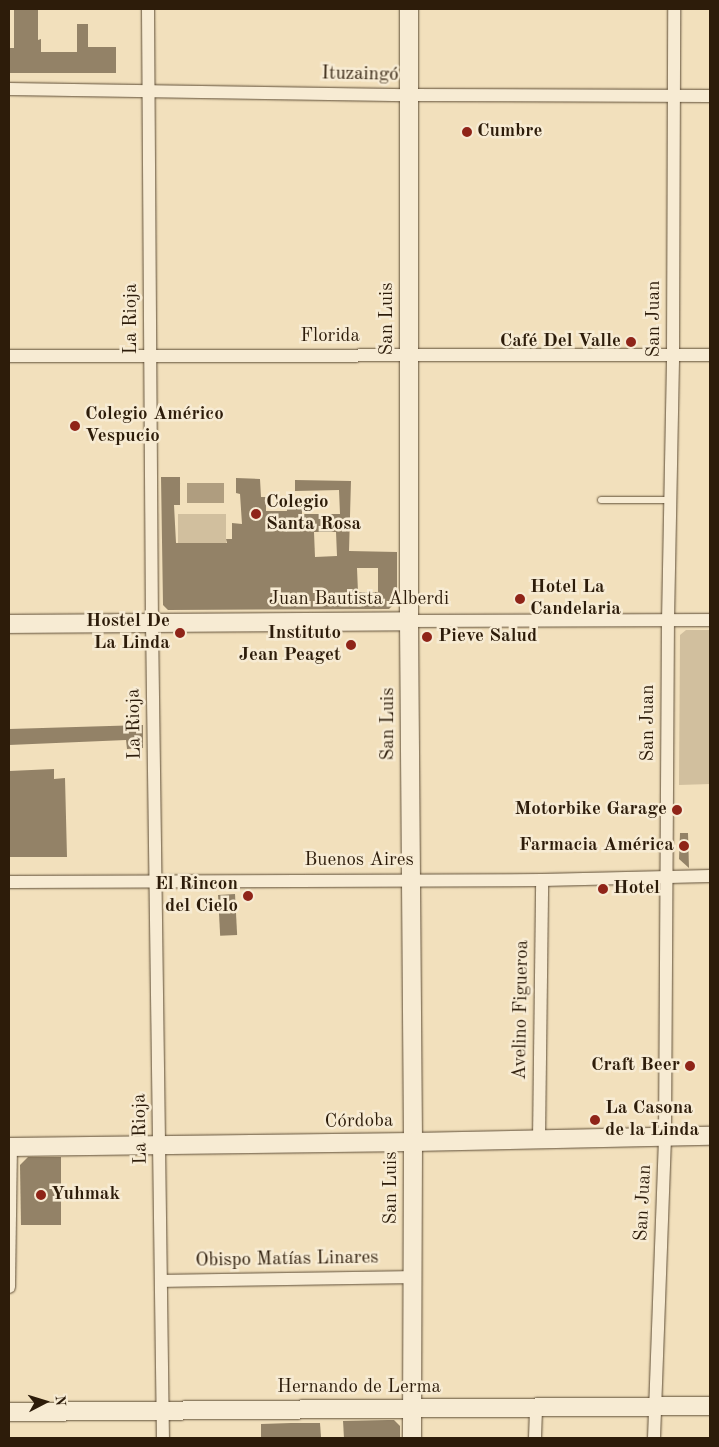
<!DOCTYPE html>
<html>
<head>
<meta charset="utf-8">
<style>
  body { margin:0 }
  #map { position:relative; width:719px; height:1447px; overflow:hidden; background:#f2e0bc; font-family:"Old Standard TT",serif }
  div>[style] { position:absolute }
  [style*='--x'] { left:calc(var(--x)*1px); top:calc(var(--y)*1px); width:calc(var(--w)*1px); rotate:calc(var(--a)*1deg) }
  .green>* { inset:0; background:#d1bf9e; transform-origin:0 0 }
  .water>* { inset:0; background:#af9d7f; transform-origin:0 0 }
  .building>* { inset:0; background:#938267; transform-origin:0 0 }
  .roads { filter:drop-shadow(0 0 1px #5e4d36) drop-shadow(0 0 1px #5e4d36) }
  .lane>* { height:6px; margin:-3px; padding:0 3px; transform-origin:3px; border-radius:3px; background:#f7ebd3 }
  .street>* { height:12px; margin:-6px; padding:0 6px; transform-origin:6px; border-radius:6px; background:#f7ebd3 }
  .secondary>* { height:18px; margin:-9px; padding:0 9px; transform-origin:9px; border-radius:9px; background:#f7ebd3 }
  .dots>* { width:14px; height:14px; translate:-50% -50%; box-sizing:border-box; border:2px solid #f7ebd3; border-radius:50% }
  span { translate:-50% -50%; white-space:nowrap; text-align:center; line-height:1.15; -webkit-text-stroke:5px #f7ebd3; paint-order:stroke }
  .street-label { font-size:19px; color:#2d1c0a }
  .poi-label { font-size:19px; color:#2d1c0a; font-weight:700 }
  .left { translate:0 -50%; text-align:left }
  .right { translate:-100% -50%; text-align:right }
  .frame { position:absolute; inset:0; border:10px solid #2d1c0a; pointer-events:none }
  .north { position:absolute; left:20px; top:1377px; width:50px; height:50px; -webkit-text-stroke:4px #f7ebd3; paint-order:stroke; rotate:85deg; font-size:14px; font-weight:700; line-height:20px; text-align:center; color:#2d1c0a }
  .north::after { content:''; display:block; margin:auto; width:18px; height:22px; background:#2d1c0a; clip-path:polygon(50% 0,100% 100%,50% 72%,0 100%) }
</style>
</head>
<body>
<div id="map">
  <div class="green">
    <div style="left:178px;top:514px;width:48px;height:29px"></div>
    <div style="clip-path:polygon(686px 630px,710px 630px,710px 784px,679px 785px,680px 635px)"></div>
  </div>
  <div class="water">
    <div style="left:187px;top:483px;width:37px;height:20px"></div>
  </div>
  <div class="building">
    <div style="clip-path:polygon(14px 9px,38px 9px,38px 40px,41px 39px,41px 52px,77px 52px,77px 24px,88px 24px,88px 47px,116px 47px,116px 73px,9px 73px,9px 48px,14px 48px)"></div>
    <div style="clip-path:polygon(evenodd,161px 477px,180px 477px,180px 505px,174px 505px,176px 543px,227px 543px,226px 539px,232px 539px,232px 523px,242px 524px,240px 494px,236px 493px,236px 478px,260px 479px,261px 497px,266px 497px,266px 511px,287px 511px,286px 497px,302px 497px,302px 514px,340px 514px,339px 490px,295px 491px,295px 480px,351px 481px,349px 551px,397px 552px,397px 601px,389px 609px,168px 610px,163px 605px,161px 477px,314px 532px,336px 532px,337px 556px,315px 557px,314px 532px,161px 477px,357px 568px,378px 568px,378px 592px,358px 592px,357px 568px)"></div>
    <div style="clip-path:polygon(143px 725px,143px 748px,127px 749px,126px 740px,9px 745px,9px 729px)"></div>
    <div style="clip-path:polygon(54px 769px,54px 779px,65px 778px,67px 857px,9px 857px,9px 771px)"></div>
    <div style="clip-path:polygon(680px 833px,688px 833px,689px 868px,679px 859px)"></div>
    <div style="left:235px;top:894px;width:41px;height:17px;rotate:87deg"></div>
    <div style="clip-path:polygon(28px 1157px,61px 1157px,61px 1225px,21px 1225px,20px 1165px)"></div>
    <div style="clip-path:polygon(388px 1420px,394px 1420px,400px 1426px,400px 1438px,344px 1438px,343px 1421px)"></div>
    <div style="clip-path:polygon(291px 1423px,320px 1423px,321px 1437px,261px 1438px,261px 1424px)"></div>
  </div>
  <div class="roads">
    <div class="lane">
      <div style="--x:601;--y:500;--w:69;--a:0"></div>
    </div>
    <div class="street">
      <div style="--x:148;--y:9;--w:613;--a:89.63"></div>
      <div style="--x:152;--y:622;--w:816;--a:89.23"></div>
      <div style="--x:9;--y:89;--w:400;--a:0.9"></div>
      <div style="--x:409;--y:95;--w:301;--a:0.2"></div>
      <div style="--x:9;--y:356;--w:701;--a:-0.08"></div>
      <div style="--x:409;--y:621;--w:301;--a:-0.2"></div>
      <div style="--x:9;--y:882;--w:533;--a:-0.21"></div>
      <div style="--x:542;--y:880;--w:168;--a:-1.4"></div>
      <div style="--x:539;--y:1140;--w:260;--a:-89.3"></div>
      <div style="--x:162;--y:1281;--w:250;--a:-0.9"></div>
      <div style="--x:9;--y:1287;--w:140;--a:-89.2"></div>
      <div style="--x:535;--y:1438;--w:30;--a:-88"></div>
      <div style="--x:654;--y:1438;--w:301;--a:-87.9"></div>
      <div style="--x:665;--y:1137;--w:516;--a:-89.67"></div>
      <div style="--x:668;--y:621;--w:266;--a:-88.9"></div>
      <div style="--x:673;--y:355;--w:346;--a:-89.8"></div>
    </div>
    <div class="secondary">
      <div style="--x:409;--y:9;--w:612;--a:90"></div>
      <div style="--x:409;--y:621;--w:521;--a:89.56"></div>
      <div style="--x:413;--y:1142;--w:296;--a:90.2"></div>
      <div style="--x:9;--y:624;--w:400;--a:-0.4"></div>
      <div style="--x:9;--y:1147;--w:404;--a:-0.7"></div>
      <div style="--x:413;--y:1142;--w:297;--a:-1.2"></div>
      <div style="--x:9;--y:1412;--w:701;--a:-0.49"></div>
    </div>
  </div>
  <div class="dots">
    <div style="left:467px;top:132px;background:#8f2418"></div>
    <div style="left:631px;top:342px;background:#8f2418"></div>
    <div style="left:75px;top:426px;background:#8f2418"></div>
    <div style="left:256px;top:514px;background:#8f2418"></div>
    <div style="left:520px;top:599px;background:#8f2418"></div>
    <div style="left:180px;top:633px;background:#8f2418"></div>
    <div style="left:427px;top:637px;background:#8f2418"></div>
    <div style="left:351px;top:645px;background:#8f2418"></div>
    <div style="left:677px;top:810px;background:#8f2418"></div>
    <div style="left:684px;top:846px;background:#8f2418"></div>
    <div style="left:603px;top:889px;background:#8f2418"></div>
    <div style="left:248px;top:896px;background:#8f2418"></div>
    <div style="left:690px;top:1066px;background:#8f2418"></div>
    <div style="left:595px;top:1120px;background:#8f2418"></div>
    <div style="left:41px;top:1195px;background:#8f2418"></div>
  </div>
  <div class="street-label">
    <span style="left:360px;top:75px;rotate:1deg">Ituzaingó</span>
    <span style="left:132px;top:319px;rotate:-90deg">La Rioja</span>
    <span style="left:388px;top:319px;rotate:-90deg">San Luis</span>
    <span style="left:655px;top:319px;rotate:-90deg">San Juan</span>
    <span style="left:330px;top:337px">Florida</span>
    <span style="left:359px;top:600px">Juan Bautista Alberdi</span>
    <span style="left:649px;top:723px;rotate:-90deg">San Juan</span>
    <span style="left:135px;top:724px;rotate:-91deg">La Rioja</span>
    <span style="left:389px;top:724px;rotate:-90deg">San Luis</span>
    <span style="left:359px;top:861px">Buenos Aires</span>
    <span style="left:522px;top:1010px;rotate:-89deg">Avelino Figueroa</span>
    <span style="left:359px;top:1122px;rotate:-1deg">Córdoba</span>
    <span style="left:141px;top:1129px;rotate:-91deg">La Rioja</span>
    <span style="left:392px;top:1188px;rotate:-90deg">San Luis</span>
    <span style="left:644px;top:1203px;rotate:-87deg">San Juan</span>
    <span style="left:287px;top:1260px;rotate:-1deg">Obispo Matías Linares</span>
    <span style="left:359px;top:1388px">Hernando de Lerma</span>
  </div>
  <div class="poi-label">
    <span class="left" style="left:477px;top:132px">Cumbre</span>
    <span class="right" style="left:621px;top:342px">Café Del Valle</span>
    <span class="left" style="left:85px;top:426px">Colegio Américo<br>Vespucio</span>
    <span class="left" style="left:266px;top:514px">Colegio<br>Santa Rosa</span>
    <span class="left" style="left:530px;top:599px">Hotel La<br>Candelaria</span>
    <span class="right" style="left:170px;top:633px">Hostel De<br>La Linda</span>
    <span class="right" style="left:341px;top:645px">Instituto<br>Jean Peaget</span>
    <span class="left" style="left:438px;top:637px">Pieve Salud</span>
    <span class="right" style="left:667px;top:810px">Motorbike Garage</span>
    <span class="right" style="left:674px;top:846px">Farmacia América</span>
    <span class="right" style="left:238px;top:896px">El Rincon<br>del Cielo</span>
    <span class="left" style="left:613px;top:889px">Hotel</span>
    <span class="right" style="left:680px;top:1066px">Craft Beer</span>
    <span class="left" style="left:605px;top:1120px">La Casona<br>de la Linda</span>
    <span class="left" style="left:51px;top:1195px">Yuhmak</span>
  </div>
  <div class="frame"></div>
  <div class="north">N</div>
</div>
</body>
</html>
